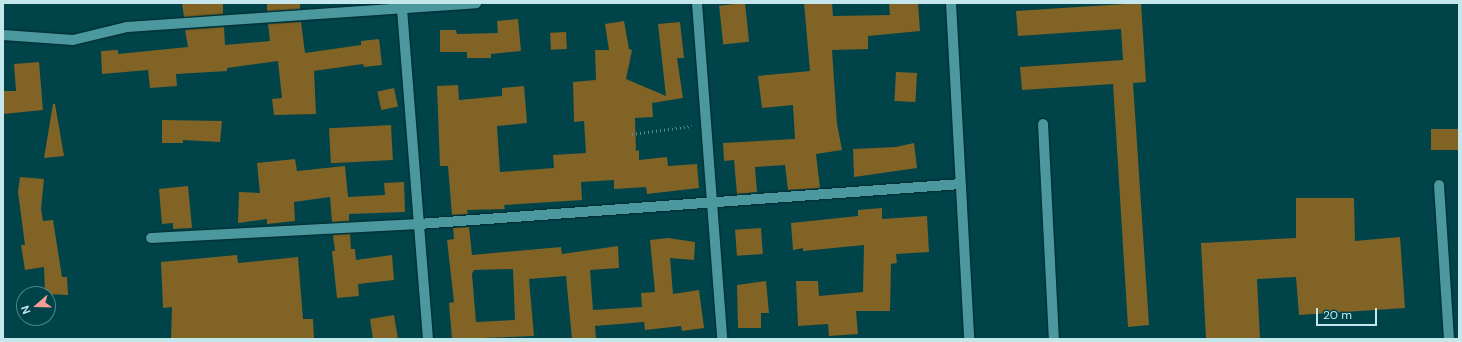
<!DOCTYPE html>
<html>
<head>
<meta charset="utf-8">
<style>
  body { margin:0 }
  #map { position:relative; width:1462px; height:342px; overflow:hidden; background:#00444a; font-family:"DM Sans",sans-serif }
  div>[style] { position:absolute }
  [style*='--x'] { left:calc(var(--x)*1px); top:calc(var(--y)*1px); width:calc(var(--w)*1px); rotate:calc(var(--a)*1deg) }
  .building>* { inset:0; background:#806325; transform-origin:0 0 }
  .path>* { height:2.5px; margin-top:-1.25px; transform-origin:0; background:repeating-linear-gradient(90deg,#568c91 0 1px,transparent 0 4px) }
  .roads { filter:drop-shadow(0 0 1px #00282c) drop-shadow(0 0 1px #00282c) }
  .minor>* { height:10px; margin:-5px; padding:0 5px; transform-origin:5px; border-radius:5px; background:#4c989f }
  span { translate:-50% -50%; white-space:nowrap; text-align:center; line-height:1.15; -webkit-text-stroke:4px #00444a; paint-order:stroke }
  .frame { position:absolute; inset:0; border:4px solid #c3e7eb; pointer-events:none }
  .north { position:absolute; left:16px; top:286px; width:40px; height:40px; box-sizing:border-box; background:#00444a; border:1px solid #4e858a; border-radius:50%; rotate:250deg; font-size:11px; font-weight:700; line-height:16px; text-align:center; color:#c3e7eb }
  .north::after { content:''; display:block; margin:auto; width:14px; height:18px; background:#f59c96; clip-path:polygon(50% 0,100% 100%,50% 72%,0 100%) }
  .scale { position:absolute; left:1316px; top:308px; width:61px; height:18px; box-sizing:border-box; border:2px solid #c3e7eb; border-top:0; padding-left:5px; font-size:12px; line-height:14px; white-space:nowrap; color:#c3e7eb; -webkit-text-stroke:3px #00444a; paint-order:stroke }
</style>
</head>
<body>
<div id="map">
  <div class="building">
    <div style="clip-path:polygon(182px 3px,223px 3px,223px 14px,184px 17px)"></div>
    <div style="clip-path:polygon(267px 3px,300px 3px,300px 9px,267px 11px)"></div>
    <div style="left:745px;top:3px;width:39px;height:26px;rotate:84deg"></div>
    <div style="clip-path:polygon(804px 3px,832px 3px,833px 16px,890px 15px,889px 3px,918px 3px,920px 31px,868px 36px,868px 49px,832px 50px,837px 124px,842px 150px,816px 154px,820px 188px,788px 190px,785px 165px,755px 167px,757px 192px,737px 194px,734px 160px,724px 161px,723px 143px,795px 139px,793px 105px,762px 108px,758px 76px,810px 71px)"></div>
    <div style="clip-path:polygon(1141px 3px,1146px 82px,1133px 83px,1149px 325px,1128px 327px,1113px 84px,1022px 90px,1020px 67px,1123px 60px,1121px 29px,1018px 36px,1016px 11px)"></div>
    <div style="clip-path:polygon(518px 19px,521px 51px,491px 54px,491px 58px,467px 58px,467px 52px,440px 52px,440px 30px,456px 30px,457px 34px,498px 33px,497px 21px)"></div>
    <div style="clip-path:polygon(624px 21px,629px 49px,632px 50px,626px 79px,666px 96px,658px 24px,680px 22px,684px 58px,677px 58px,683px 98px,652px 103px,653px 117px,635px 118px,636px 151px,639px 150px,639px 160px,667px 157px,668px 166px,697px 164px,699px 188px,647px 194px,646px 187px,614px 189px,614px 180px,581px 182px,582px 200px,504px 205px,505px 209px,467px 210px,468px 214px,452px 215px,448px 166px,440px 166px,437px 86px,458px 85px,459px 100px,502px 96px,502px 88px,524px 86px,527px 123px,497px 126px,500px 172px,554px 168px,553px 155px,586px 153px,584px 121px,574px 122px,573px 82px,596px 80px,595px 50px,609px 50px,605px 24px)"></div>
    <div style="clip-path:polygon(301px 22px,305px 53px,361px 45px,361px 41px,379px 39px,382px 65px,364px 67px,363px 64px,314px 71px,316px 114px,274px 115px,272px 99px,282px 98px,278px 61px,227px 68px,227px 71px,176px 74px,177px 86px,150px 88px,148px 70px,102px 74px,101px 51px,118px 50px,118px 54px,188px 47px,185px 30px,224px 27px,225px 45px,270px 41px,268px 24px)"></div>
    <div style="left:566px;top:32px;width:17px;height:16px;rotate:87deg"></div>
    <div style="clip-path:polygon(39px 62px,43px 110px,3px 114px,3px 91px,16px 91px,14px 64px)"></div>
    <div style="left:896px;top:72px;width:21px;height:29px;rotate:3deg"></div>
    <div style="left:394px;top:88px;width:19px;height:17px;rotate:78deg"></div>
    <div style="clip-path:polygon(53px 104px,55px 104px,64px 156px,44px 158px)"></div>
    <div style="clip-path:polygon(162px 120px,222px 121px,220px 142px,183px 140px,183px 143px,162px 143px)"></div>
    <div style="left:391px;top:125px;width:35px;height:62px;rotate:87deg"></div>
    <div style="left:1459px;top:129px;width:21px;height:28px;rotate:90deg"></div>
    <div style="clip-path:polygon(914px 143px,917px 168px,854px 177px,853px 149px,896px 147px)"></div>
    <div style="clip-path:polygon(295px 159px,297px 171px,345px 166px,348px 197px,385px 195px,384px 183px,404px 182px,405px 212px,349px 214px,349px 221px,332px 222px,330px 197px,294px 202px,295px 221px,267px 224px,267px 219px,238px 223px,239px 192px,260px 193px,257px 163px)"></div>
    <div style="clip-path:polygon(20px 177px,44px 179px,41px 209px,43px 221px,53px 220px,62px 277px,67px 277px,68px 295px,45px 294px,44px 267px,25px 270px,21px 245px,25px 245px,18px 192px)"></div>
    <div style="clip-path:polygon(188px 186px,192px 228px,173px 229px,173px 223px,162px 224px,159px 189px)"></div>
    <div style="clip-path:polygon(1296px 198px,1354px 198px,1355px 241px,1400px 237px,1405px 308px,1299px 315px,1296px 277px,1257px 279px,1260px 339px,1206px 339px,1201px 243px,1296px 238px)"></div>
    <div style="clip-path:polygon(882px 208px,882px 219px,927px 216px,929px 252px,896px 254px,897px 263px,891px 264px,890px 311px,856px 311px,858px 334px,829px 336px,828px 324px,798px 326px,796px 281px,818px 281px,819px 296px,863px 292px,864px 245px,803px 251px,803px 248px,793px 250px,791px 223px,858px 216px,858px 210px)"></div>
    <div style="clip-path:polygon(evenodd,469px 227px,472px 255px,561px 247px,562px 254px,618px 246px,619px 268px,590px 270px,593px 310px,642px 307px,641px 293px,655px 292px,650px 240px,668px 238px,695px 242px,694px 260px,670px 258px,673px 294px,699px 290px,704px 328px,682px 331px,681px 326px,645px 330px,644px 322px,595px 326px,596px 339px,572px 339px,566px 276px,529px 279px,534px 336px,452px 339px,449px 303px,454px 302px,447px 240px,454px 239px,453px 228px,469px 227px,513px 269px,515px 320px,476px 322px,472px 274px,474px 270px,513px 269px)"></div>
    <div style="left:761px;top:228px;width:26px;height:26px;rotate:86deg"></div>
    <div style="clip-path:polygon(350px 234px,351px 249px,355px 249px,356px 260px,392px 255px,394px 280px,358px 284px,359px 296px,337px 298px,332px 251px,335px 251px,333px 235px)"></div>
    <div style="clip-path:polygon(237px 255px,238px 263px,298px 257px,303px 319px,313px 319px,314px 339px,171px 339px,172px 307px,163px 308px,161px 262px)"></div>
    <div style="clip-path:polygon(766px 281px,769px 313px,761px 313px,761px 328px,738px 328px,737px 285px)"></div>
    <div style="clip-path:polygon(394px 315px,398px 339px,373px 339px,370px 319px)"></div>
  </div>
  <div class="path">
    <div style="--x:632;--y:134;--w:60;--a:-7.7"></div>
  </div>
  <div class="roads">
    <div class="minor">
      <div style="--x:697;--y:3;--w:337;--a:85.7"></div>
      <div style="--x:951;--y:3;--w:336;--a:86.9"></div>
      <div style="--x:402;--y:9;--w:331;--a:85.5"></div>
      <div style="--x:3;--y:35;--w:70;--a:4.1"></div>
      <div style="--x:73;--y:40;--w:56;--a:-13.5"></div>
      <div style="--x:127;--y:27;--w:350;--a:-3.9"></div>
      <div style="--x:1043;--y:124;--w:215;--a:87.1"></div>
      <div style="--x:1439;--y:185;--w:154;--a:86.3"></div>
      <div style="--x:151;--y:238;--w:268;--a:-3"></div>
      <div style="--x:419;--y:224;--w:543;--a:-4.22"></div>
    </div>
  </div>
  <div class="frame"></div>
  <div class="north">N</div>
  <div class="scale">20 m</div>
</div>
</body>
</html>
